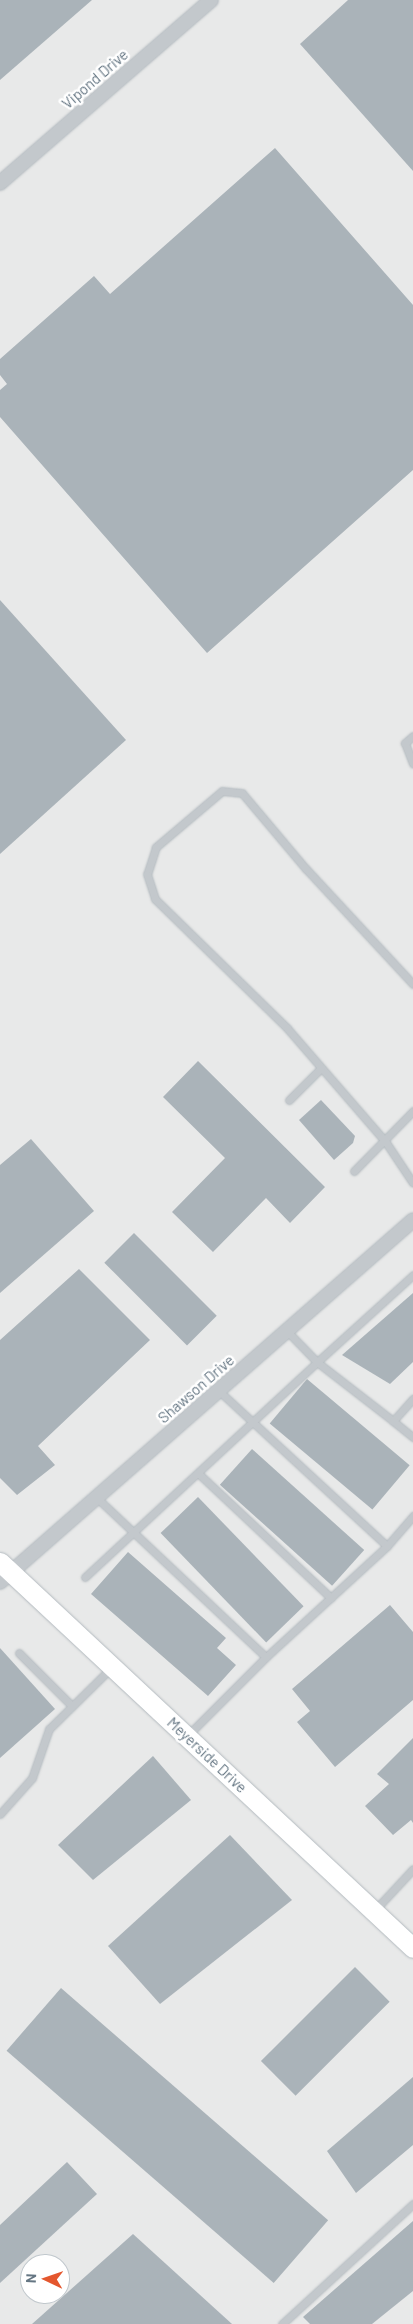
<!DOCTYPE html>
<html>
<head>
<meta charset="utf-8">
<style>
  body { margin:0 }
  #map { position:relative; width:413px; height:2324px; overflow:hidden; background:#fafaf8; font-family:Barlow,sans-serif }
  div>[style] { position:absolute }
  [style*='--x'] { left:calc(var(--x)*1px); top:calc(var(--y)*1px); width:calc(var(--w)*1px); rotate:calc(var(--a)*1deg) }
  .built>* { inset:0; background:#e8e9e9 }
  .building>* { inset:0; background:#aab3b9; transform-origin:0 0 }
  .roads { filter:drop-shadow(0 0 1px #b3babf) drop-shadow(0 0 1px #b3babf) }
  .lane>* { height:7px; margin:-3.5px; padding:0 3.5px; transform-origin:3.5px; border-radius:3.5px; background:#c3c8cc }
  .street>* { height:14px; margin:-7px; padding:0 7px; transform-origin:7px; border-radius:7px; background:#c3c8cc }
  .secondary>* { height:19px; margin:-9.5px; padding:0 9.5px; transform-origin:9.5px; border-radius:9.5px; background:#fff }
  span { translate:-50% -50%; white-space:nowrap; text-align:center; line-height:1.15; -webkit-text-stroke:5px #fff; paint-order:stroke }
  .street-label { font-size:15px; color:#657683 }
  .north { position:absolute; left:20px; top:2254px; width:50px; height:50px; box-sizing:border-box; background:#fff; border:1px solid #c1c8cd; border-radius:50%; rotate:273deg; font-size:14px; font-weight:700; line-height:20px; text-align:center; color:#657683 }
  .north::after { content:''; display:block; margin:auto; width:18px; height:22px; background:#e4572e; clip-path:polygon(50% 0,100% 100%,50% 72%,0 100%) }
</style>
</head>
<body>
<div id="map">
  <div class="built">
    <div style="clip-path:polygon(evenodd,0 0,413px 0,413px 2324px,0 2324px,0 0,30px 2264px,60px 2264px,60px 2294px,30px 2294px,30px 2264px)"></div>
  </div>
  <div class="building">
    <div style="clip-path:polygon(0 0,92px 0,0 80px)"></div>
    <div style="clip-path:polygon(348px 0,413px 0,413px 171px,300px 44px)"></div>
    <div style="clip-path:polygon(275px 148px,413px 305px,413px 470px,207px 653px,0 417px,0 390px,7px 384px,0 375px,0 359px,94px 276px,110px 294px)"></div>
    <div style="clip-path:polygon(0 600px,126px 740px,0 854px)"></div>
    <div style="clip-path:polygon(198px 1061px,325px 1187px,290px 1223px,266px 1198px,213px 1252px,172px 1212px,225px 1158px,163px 1097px)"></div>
    <div style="clip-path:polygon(321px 1100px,355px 1136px,353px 1143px,334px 1160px,299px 1120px)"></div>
    <div style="clip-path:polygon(31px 1139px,94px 1211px,0 1293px,0 1165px)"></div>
    <div style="left:134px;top:1233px;width:117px;height:42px;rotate:45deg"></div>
    <div style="clip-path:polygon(79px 1269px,150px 1340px,38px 1446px,55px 1465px,17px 1495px,0 1478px,0 1340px)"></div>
    <div style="clip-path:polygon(413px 1293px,413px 1362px,390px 1384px,342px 1355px)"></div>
    <div style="left:307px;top:1379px;width:134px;height:58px;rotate:40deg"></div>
    <div style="left:252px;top:1449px;width:151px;height:48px;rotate:42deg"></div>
    <div style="left:198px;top:1497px;width:152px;height:52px;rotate:46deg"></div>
    <div style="clip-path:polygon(128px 1552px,226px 1638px,217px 1648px,236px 1665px,208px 1696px,91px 1594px)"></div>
    <div style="clip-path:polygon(390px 1605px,413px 1632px,413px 1700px,335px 1767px,297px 1722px,310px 1711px,292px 1689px)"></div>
    <div style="clip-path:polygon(0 1648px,55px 1709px,0 1758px)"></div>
    <div style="clip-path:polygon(413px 1738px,413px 1823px,411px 1820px,393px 1835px,365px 1806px,389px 1784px,377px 1774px)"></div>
    <div style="clip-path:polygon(153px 1756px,191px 1800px,93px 1880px,58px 1845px)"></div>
    <div style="clip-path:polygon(230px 1835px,292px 1900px,160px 2004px,108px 1946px)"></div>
    <div style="left:355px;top:1967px;width:49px;height:133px;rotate:45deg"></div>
    <div style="left:61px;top:1988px;width:354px;height:83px;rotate:41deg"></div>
    <div style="clip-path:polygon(413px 2077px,413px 2145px,356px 2193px,327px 2151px)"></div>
    <div style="clip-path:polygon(67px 2162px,97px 2194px,0 2283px,0 2225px)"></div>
    <div style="clip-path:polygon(413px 2221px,413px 2291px,372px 2324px,310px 2324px,303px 2317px)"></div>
    <div style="clip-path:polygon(133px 2234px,232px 2324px,32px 2324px)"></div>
  </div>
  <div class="roads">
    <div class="lane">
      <div style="--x:413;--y:736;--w:11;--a:139"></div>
      <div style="--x:405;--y:743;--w:22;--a:69"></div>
      <div style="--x:413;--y:984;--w:157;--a:-132.9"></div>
      <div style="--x:306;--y:869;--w:99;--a:-130.1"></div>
      <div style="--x:242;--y:793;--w:20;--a:-174"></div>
      <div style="--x:222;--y:791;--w:87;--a:139.7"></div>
      <div style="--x:156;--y:847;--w:28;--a:108"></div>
      <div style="--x:147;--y:874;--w:26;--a:72"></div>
      <div style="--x:155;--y:899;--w:185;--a:44.3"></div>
      <div style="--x:287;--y:1028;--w:150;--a:49.1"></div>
      <div style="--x:385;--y:1141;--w:50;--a:56.3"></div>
      <div style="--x:289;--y:1100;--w:45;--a:-45"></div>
      <div style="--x:354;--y:1171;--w:84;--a:-45.5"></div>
      <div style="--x:413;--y:1275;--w:130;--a:137.8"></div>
      <div style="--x:317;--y:1362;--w:96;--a:37.8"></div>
      <div style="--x:393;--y:1421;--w:30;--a:-48"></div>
      <div style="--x:393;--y:1421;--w:26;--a:39"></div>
      <div style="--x:199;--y:1474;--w:181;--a:43.2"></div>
      <div style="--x:96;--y:1497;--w:233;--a:43.3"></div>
      <div style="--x:266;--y:1657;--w:164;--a:-42.5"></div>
      <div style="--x:387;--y:1546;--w:230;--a:-137.3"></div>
      <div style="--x:387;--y:1546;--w:40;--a:-49"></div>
      <div style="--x:85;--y:1577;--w:316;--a:-42.8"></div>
      <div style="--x:317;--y:1362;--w:43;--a:-134.1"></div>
      <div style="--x:19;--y:1653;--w:75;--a:45"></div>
      <div style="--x:187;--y:1736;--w:112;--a:-45"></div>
      <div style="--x:0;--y:1814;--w:48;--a:-48.4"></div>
      <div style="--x:32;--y:1778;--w:52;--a:-70.9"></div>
      <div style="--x:49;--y:1729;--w:88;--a:-44.5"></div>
      <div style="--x:374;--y:1911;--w:57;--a:-47.1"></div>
      <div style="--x:282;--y:2324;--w:178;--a:-42.5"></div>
    </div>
    <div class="street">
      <div style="--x:0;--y:183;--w:279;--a:-40.9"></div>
      <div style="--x:0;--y:1582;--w:549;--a:-41.23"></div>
    </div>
    <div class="secondary">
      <div style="--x:0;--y:1562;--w:565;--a:43.06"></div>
    </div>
  </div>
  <div class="street-label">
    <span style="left:95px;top:79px;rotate:-41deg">Vipond Drive</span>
    <span style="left:196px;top:1389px;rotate:-41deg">Shawson Drive</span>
    <span style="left:207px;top:1755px;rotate:43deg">Meyerside Drive</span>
  </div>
  <div class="north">N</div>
</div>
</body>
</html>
